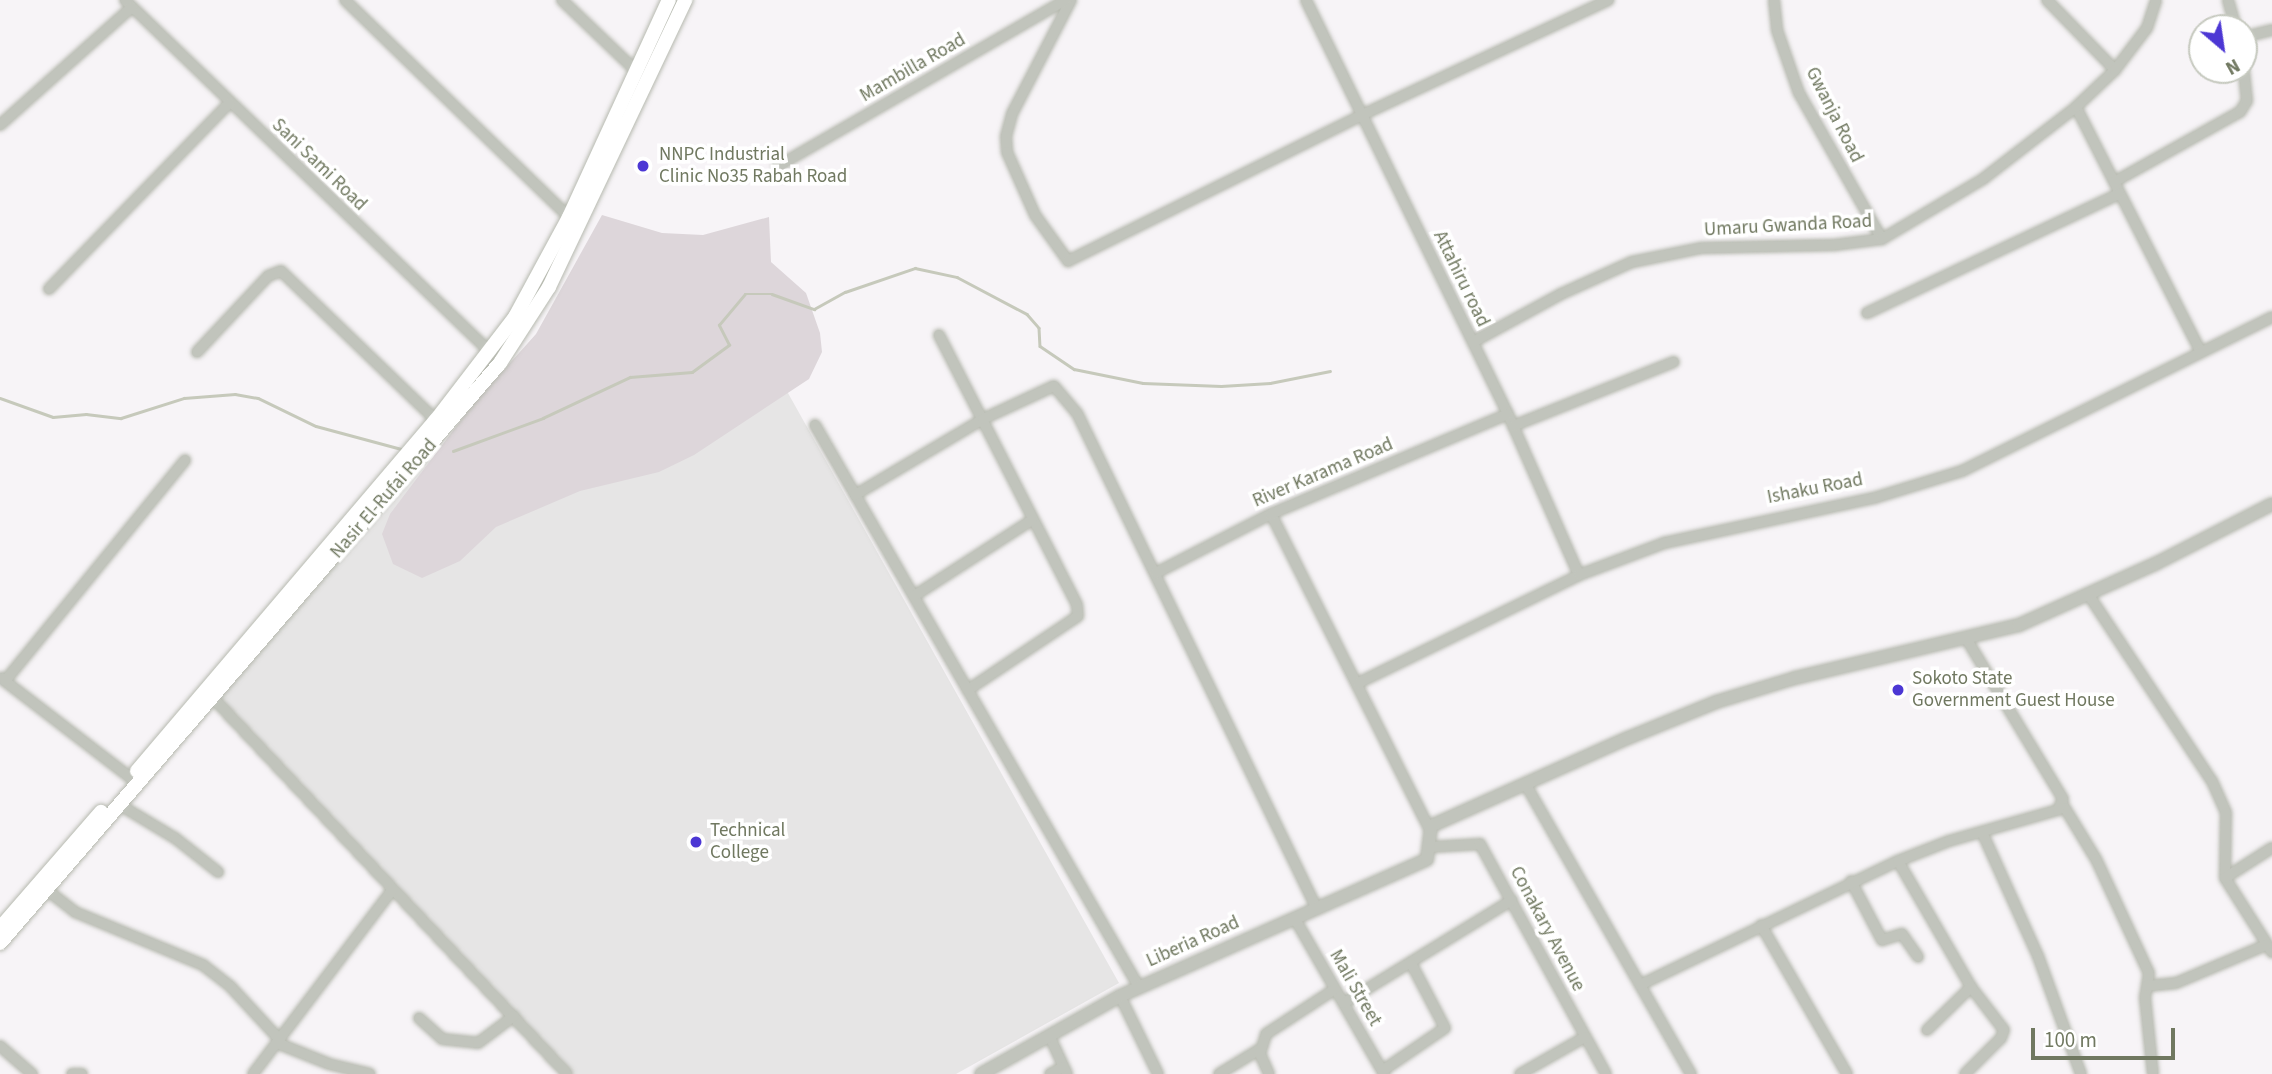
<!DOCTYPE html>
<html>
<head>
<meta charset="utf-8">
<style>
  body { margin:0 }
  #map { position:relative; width:2272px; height:1074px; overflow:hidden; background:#f7f4f7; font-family:"Source Sans 3",sans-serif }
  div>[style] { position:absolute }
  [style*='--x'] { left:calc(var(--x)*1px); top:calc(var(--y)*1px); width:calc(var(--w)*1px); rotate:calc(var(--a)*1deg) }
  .built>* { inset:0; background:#e6e5e5 }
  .green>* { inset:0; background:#ddd6da }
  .stream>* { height:2.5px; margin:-1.25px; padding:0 1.25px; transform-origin:1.25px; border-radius:1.25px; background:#c6c9bb }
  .roads { filter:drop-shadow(0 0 2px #b6b9af) drop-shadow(0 0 2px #b6b9af) }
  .minor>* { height:10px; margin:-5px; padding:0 5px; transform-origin:5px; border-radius:5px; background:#c1c4bc }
  .tertiary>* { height:12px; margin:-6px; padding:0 6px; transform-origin:6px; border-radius:6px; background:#c1c4bc }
  .secondary>* { height:14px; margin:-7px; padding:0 7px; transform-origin:7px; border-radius:7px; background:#fff }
  .dots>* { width:19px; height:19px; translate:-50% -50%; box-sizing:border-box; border:4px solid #fff; border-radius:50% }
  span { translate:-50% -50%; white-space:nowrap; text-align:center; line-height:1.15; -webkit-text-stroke:7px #fff; paint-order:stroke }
  .street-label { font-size:19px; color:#707860 }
  .poi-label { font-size:19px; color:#707860 }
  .left { translate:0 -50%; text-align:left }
  .north { position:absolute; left:2188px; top:14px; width:70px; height:70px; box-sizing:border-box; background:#fff; border:2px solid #c6c9bf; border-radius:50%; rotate:151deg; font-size:19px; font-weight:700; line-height:28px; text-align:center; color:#707860 }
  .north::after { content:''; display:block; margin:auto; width:24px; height:32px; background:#4c37d4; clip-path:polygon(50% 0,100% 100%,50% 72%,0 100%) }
  .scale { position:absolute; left:2031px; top:1028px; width:144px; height:32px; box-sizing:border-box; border:4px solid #707860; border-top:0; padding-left:9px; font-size:21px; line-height:24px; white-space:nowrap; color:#707860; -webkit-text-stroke:5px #fff; paint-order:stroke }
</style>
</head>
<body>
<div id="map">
  <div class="built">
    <div style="clip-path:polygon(756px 336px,1119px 983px,956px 1074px,570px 1074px,218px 701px,424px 462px,477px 446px)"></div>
  </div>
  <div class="green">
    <div style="clip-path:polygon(602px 215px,662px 233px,703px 235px,769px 217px,771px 262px,806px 293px,820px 333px,822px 352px,809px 379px,694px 455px,659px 472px,580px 491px,496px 527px,460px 561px,422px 578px,393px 564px,382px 534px,390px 514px,474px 403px,536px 334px)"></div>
  </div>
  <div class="stream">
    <div style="--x:0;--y:398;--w:56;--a:19.7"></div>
    <div style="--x:53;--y:417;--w:33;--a:-5"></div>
    <div style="--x:86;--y:414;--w:35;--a:7"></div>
    <div style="--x:121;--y:418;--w:66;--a:-17.6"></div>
    <div style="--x:184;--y:398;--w:51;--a:-4.5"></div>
    <div style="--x:235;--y:394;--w:23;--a:10"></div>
    <div style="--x:258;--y:398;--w:64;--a:25.8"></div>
    <div style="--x:316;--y:426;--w:88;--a:15.1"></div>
    <div style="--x:453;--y:451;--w:96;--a:-20.1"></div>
    <div style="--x:543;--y:418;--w:96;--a:-25.2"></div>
    <div style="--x:630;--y:377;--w:62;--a:-4.6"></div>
    <div style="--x:692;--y:372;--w:46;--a:-36.1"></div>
    <div style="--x:729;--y:345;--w:22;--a:-117"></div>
    <div style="--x:719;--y:325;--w:40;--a:-50"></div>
    <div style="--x:745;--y:294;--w:27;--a:0"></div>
    <div style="--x:772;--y:294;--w:45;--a:19.7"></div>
    <div style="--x:814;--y:309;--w:35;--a:-29"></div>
    <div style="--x:845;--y:292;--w:74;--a:-18.9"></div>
    <div style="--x:915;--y:268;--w:43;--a:12.1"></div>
    <div style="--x:957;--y:277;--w:79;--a:27.9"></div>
    <div style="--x:1027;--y:314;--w:18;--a:49"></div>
    <div style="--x:1039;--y:328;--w:18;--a:87"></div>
    <div style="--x:1040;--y:346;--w:41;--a:34.1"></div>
    <div style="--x:1074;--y:369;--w:70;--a:11.5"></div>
    <div style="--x:1143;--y:383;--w:78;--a:2.2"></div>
    <div style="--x:1221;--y:386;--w:49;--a:-3.5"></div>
    <div style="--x:1270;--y:383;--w:61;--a:-11.3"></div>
  </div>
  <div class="roads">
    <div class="minor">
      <div style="--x:125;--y:0;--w:508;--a:43.96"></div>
      <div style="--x:345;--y:0;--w:312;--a:44.1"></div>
      <div style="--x:562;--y:0;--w:104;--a:43.8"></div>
      <div style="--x:1071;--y:0;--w:128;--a:117.4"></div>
      <div style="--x:1012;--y:114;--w:23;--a:105"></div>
      <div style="--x:1006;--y:136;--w:16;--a:86"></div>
      <div style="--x:1007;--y:152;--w:69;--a:66"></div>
      <div style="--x:1035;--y:215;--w:57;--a:54.3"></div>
      <div style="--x:1068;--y:261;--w:328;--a:-26.4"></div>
      <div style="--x:1362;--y:115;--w:272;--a:-25"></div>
      <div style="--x:1306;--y:0;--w:461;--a:64"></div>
      <div style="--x:1508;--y:414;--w:176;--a:66.2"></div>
      <div style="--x:1774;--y:0;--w:30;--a:84"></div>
      <div style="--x:1777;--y:30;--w:67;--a:70.8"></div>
      <div style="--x:1799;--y:93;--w:168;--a:60.4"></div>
      <div style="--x:2047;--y:0;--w:98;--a:45.8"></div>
      <div style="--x:2228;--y:0;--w:29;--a:74"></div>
      <div style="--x:2244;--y:37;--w:29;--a:-14"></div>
      <div style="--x:2076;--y:107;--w:275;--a:63"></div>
      <div style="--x:0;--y:125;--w:177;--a:-41.8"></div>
      <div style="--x:778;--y:166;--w:332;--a:-30"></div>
      <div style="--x:2114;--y:182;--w:144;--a:-29.1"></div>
      <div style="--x:2240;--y:112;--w:13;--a:-58"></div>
      <div style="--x:2247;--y:101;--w:31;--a:-96"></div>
      <div style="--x:49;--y:289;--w:259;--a:-45.9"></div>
      <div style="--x:1867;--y:313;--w:279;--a:-25.3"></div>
      <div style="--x:939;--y:335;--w:303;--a:62.9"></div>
      <div style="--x:1077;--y:605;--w:11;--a:85"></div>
      <div style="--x:1078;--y:616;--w:133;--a:146.1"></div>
      <div style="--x:1473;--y:342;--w:100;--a:-28.6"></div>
      <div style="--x:1561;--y:294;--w:78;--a:-24.3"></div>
      <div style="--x:1632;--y:262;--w:70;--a:-11.5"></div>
      <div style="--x:1701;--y:248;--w:133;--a:-1.3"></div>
      <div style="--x:1834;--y:245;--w:48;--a:-7.1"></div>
      <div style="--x:1882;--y:239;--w:117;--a:-30.7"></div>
      <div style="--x:1983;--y:179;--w:118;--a:-37.7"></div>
      <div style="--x:2076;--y:107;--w:54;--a:-43.5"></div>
      <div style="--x:2115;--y:70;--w:53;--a:-52.7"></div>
      <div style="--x:2147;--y:28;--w:29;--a:-72"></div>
      <div style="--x:197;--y:352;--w:104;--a:-46.9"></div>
      <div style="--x:268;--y:276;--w:14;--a:-21"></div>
      <div style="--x:281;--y:271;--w:215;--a:43.9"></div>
      <div style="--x:815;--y:425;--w:649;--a:60.04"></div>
      <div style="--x:1513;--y:426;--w:173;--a:-21.7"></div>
      <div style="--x:855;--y:495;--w:149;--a:-30.7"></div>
      <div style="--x:983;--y:419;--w:78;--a:-24.9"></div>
      <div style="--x:1054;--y:386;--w:35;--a:50"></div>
      <div style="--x:1077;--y:413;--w:551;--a:64.18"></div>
      <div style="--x:1271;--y:514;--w:354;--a:63.3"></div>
      <div style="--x:1156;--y:573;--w:129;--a:-27.2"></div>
      <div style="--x:1271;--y:514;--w:257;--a:-22.9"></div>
      <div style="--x:2088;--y:594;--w:224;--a:56.5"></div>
      <div style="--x:2212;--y:781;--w:35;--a:66"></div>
      <div style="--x:2226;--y:813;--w:65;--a:90.9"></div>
      <div style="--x:2225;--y:878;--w:88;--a:57.6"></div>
      <div style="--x:914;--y:596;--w:140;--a:-32.8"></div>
      <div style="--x:1;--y:678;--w:164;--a:37.6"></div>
      <div style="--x:5;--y:681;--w:285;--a:-50.8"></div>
      <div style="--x:1358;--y:683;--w:246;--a:-26"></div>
      <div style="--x:1579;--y:575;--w:91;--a:-20.6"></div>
      <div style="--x:1664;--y:543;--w:215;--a:-12.1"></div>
      <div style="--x:1874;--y:498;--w:92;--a:-17.1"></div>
      <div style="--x:1962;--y:471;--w:346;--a:-26.4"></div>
      <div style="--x:213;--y:698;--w:516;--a:46.73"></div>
      <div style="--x:1526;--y:785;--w:333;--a:60.3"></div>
      <div style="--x:120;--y:805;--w:64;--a:31"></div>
      <div style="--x:175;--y:838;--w:55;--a:38.3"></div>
      <div style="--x:2063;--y:805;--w:63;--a:58.6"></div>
      <div style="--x:2096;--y:859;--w:126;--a:65.1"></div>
      <div style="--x:2149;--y:973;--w:24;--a:99"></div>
      <div style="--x:2145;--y:997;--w:77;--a:84.1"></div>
      <div style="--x:1982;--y:832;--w:136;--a:65.7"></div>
      <div style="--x:2038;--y:956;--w:126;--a:70"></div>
      <div style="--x:1432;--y:847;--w:48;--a:-3.6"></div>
      <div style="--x:1480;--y:844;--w:262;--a:61.3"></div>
      <div style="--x:1898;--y:861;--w:146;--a:59.9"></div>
      <div style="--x:1971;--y:987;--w:54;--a:52.5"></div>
      <div style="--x:2004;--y:1030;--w:9;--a:111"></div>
      <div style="--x:2001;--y:1038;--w:51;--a:135"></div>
      <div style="--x:2225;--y:878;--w:56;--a:-32.6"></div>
      <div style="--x:1851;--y:881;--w:67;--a:62.3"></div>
      <div style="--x:1882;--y:940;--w:21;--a:-17"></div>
      <div style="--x:1902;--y:934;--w:28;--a:55"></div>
      <div style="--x:47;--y:890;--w:36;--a:38"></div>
      <div style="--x:75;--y:912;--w:139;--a:22.5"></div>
      <div style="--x:203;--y:965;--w:34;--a:38"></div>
      <div style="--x:230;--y:986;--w:74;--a:47.2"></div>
      <div style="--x:1295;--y:919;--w:179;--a:60.1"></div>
      <div style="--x:1761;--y:925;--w:172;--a:60"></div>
      <div style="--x:1640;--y:985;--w:286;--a:-25.7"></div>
      <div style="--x:1898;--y:861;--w:55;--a:-21.4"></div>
      <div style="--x:1949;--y:841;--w:113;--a:-15.9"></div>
      <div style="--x:2058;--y:810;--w:12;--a:-66"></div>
      <div style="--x:2063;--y:799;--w:186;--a:-121.1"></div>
      <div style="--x:2147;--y:986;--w:29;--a:-6"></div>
      <div style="--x:2176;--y:983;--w:98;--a:-22.9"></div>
      <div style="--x:1120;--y:996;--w:87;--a:64"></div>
      <div style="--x:1344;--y:1003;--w:197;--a:-31.5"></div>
      <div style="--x:419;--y:1018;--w:31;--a:42"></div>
      <div style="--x:442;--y:1039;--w:36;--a:6"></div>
      <div style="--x:478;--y:1043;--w:45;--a:-36.9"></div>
      <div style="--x:1927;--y:1030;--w:62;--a:-44.3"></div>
      <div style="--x:1050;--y:1037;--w:41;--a:65.3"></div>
      <div style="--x:277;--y:1043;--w:56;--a:22"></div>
      <div style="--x:329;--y:1064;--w:42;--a:13.7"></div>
      <div style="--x:0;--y:1046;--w:43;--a:41.2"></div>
      <div style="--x:1382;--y:1071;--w:76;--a:-34.3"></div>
      <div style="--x:1445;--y:1028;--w:71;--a:-117.6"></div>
      <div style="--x:72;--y:1074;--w:10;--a:0"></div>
      <div style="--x:253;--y:1074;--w:231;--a:-52.9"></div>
      <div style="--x:1050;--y:1074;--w:15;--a:-28"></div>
      <div style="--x:1219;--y:1074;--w:48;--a:-31.4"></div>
      <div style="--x:1269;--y:1074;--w:22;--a:-114"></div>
      <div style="--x:1260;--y:1054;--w:21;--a:-73"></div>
      <div style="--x:1266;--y:1034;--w:82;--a:-33.1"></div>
      <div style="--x:1520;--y:1074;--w:75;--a:-29.6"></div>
    </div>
    <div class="tertiary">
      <div style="--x:981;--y:1074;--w:159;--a:-29.3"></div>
      <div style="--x:1120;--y:996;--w:336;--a:-24"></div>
      <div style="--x:1427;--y:859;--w:33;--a:-83"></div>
      <div style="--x:1431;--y:826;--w:216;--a:-24.1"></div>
      <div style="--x:1628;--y:738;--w:95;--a:-22.2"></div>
      <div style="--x:1716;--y:702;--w:83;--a:-16.9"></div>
      <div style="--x:1795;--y:678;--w:230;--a:-13.3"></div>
      <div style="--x:2019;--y:625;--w:149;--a:-24.2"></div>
      <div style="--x:2155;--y:564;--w:131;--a:-27.1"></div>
    </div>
    <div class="secondary">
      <div style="--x:137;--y:771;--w:461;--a:-49.6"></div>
      <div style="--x:436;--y:420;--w:130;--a:-52.5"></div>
      <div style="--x:515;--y:317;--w:114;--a:-61.6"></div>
      <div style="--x:569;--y:217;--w:239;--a:-65.3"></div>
      <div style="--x:0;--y:928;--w:154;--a:-49"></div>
      <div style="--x:0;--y:943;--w:766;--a:-49.24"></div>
      <div style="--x:500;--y:363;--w:90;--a:-57.2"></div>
      <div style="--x:549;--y:287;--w:318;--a:-64.6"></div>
    </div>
  </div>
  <div class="dots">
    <div style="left:643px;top:166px;background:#4c37d4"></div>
    <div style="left:1898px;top:690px;background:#4c37d4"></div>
    <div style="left:696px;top:842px;background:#4c37d4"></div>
  </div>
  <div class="street-label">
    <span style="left:913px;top:68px;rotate:-30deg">Mambilla Road</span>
    <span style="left:1834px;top:115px;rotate:63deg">Gwanja Road</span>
    <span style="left:319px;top:165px;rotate:44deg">Sani Sami Road</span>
    <span style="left:1788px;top:226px;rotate:-3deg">Umaru Gwanda Road</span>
    <span style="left:1461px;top:279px;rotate:64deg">Attahiru road</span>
    <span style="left:1323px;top:473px;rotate:-23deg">River Karama Road</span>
    <span style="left:1815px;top:489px;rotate:-11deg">Ishaku Road</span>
    <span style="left:384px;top:499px;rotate:-49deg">Nasir El-Rufai Road</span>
    <span style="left:1547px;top:929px;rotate:62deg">Conakary Avenue</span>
    <span style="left:1193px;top:942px;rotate:-24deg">Liberia Road</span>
    <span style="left:1355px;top:988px;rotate:60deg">Mali Street</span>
  </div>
  <div class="poi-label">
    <span class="left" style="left:659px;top:166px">NNPC Industrial<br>Clinic No35 Rabah Road</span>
    <span class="left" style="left:1912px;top:690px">Sokoto State<br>Government Guest House</span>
    <span class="left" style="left:710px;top:842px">Technical<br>College</span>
  </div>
  <div class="north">N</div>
  <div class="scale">100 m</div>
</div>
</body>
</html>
